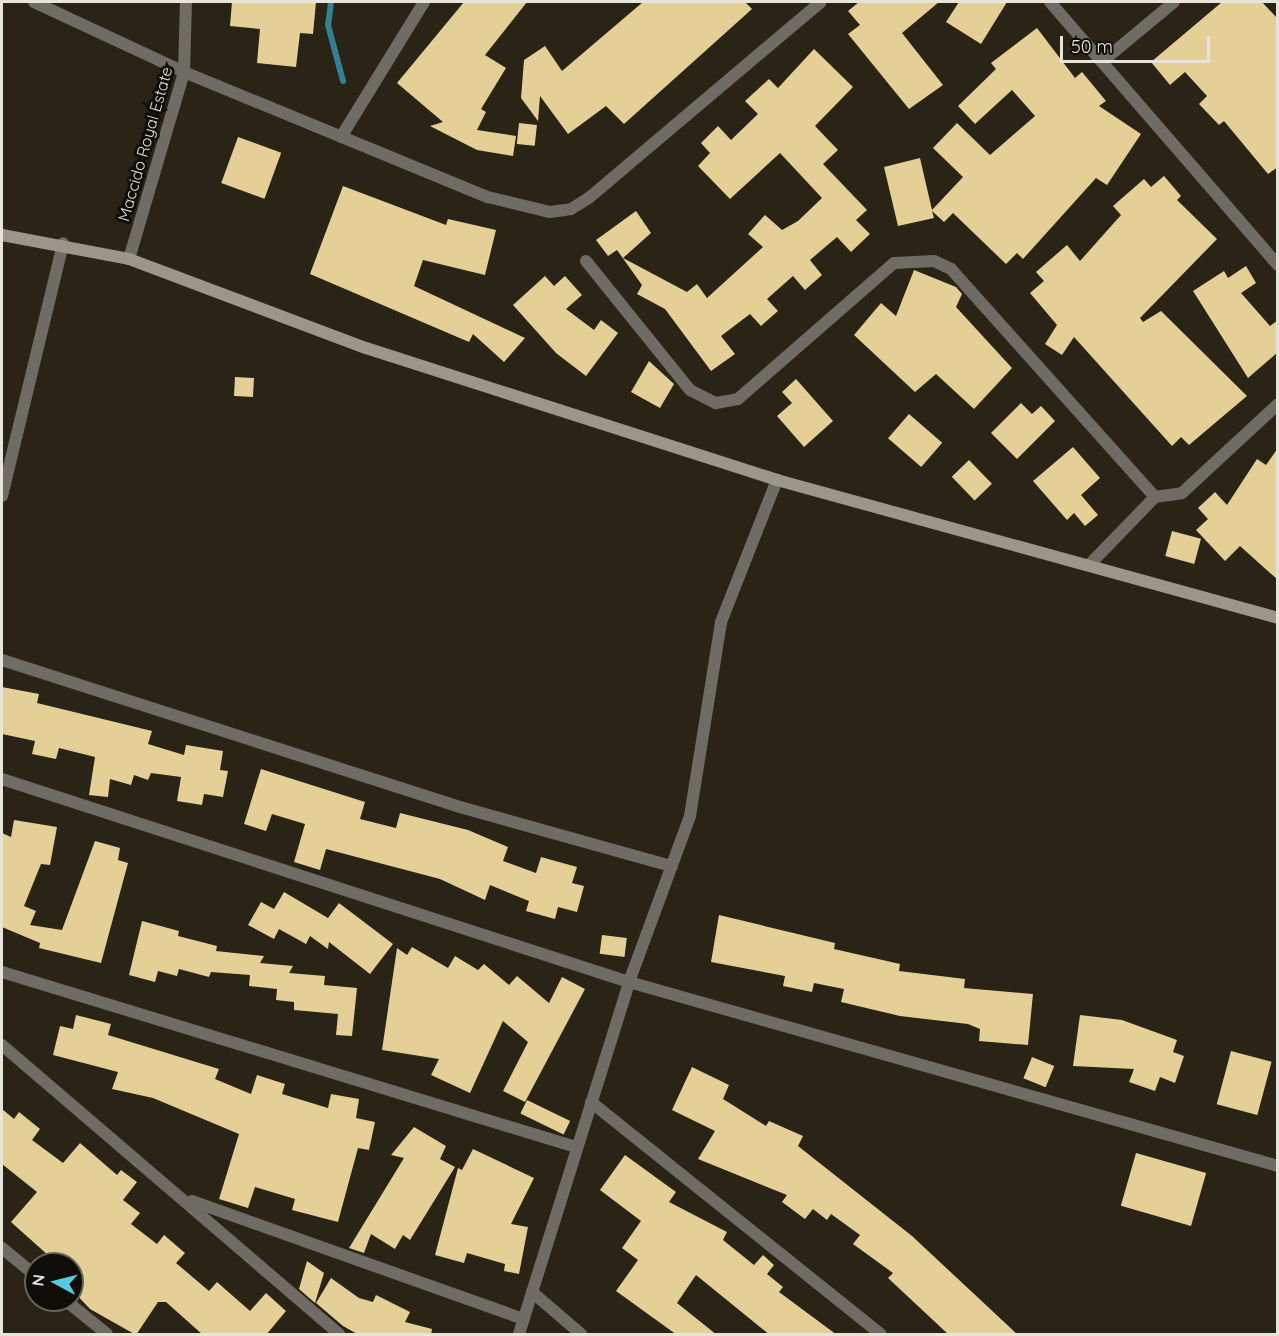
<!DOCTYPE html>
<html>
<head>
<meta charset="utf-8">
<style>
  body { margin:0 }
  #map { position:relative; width:1279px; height:1336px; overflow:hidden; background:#292415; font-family:Quicksand,sans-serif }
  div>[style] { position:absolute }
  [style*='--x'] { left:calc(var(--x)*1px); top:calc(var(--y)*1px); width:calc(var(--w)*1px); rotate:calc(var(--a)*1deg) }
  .stream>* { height:6px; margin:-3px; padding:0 3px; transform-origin:3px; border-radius:3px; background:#338091 }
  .building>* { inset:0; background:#e4d096; transform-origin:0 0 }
  .street>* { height:12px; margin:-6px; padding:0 6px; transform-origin:6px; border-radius:6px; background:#6f6c65 }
  .secondary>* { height:12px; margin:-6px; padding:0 6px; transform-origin:6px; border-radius:6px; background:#9a968a }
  span { translate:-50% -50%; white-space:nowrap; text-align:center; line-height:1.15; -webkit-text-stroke:6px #0f0d07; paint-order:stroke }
  .street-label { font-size:16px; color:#e7e4da }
  .frame { position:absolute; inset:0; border:3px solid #e7e4da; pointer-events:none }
  .north { position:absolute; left:24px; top:1252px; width:60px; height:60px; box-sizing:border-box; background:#0f0d07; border:2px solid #65635b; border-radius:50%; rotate:277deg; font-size:16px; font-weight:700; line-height:24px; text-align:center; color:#e7e4da }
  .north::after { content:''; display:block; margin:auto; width:21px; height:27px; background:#57c9e2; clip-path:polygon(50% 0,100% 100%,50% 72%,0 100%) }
  .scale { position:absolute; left:1060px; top:36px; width:150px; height:27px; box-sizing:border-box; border:3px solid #e7e4da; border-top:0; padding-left:8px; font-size:18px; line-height:21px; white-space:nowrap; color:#e7e4da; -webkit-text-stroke:4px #0f0d07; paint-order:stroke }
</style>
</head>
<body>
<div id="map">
  <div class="stream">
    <div style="--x:331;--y:2;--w:23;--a:97"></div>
    <div style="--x:328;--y:25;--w:58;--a:75"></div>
  </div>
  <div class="building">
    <div style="clip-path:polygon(232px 2px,316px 2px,313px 34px,300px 33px,296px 67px,257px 63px,260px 29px,230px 26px)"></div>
    <div style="clip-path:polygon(464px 2px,527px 2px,485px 55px,506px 68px,481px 109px,486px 112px,477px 130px,516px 136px,513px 156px,477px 150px,430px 126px,443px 122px,397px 83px)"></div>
    <div style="clip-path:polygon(643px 2px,745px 2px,752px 9px,624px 124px,606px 106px,568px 134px,540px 96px,538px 121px,521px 98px,524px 60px,545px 46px,562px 71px)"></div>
    <div style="clip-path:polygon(859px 2px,939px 2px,902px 33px,943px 85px,909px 109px,848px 34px,860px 25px,848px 11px)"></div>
    <div style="clip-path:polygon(959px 2px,1007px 2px,981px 44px,946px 22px)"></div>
    <div style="clip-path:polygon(1222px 2px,1262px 2px,1278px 19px,1278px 167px,1268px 174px,1224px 121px,1219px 125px,1199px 104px,1207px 96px,1185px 72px,1170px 85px,1151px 62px)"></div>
    <div style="clip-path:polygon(1037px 28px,1075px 78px,1082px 72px,1106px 101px,1099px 106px,1141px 134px,1107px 185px,1096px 178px,1023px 259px,1017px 253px,1006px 264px,953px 213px,944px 222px,932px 211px,934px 218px,898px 226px,884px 167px,920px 158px,932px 210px,963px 177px,933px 148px,957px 123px,990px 155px,1035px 116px,1012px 90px,975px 124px,958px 106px,996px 69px,991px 63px)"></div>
    <div style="clip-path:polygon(814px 49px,853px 87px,815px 126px,838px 150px,823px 164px,867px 210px,856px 220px,870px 234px,851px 252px,837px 237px,810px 260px,822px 275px,805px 290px,793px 276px,767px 299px,778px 311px,761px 326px,750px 314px,721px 336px,735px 354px,711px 371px,665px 309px,637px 294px,642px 285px,617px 250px,608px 256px,596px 240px,636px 211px,651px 233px,623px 258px,687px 292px,697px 284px,707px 298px,763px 247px,748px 234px,765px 215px,782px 230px,798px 221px,822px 198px,780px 153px,730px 199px,698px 166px,710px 153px,701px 143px,718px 126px,731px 140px,758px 114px,745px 101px,769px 79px,778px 88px)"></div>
    <div style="left:519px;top:123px;width:18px;height:21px;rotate:6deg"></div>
    <div style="left:238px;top:137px;width:46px;height:49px;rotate:20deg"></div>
    <div style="clip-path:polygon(1164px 176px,1181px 196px,1177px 200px,1217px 239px,1140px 318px,1143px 322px,1161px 311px,1247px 396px,1189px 445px,1181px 437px,1172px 446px,1074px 337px,1062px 355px,1045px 344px,1057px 325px,1030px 293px,1044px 281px,1036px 272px,1067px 245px,1080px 261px,1121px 215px,1113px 206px,1144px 179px,1151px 187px)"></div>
    <div style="clip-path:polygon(343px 186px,446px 225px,448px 219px,496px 230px,485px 275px,423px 260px,414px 286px,525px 338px,504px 362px,473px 334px,469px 342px,310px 274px)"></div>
    <div style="clip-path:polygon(1246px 266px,1256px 283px,1241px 293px,1270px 326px,1278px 320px,1278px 352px,1248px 378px,1193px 291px,1224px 271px,1228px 278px)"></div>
    <div style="clip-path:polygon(914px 270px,956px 287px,962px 294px,956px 307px,1012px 368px,974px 409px,936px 374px,915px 392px,854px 335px,881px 303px,896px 316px)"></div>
    <div style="clip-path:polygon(545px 276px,554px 286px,565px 276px,582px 295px,566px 309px,594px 330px,601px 320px,618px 333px,586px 376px,556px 353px,513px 305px)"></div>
    <div style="clip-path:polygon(649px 361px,674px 384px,660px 408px,631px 392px)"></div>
    <div style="left:235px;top:377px;width:19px;height:19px;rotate:3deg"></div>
    <div style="clip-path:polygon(796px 379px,833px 421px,804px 447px,777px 416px,792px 403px,782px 392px)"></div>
    <div style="clip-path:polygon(1021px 403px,1032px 414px,1041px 406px,1055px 421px,1017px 459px,991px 433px)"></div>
    <div style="left:909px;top:414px;width:44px;height:32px;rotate:41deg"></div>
    <div style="clip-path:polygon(1073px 447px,1100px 478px,1081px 495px,1098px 515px,1085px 526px,1074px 513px,1067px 520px,1033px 481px)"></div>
    <div style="clip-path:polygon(1278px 448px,1278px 580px,1240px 546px,1225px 561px,1196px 530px,1208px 519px,1198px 508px,1215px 492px,1227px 505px,1257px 459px,1266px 465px)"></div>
    <div style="left:969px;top:460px;width:33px;height:24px;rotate:46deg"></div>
    <div style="left:1172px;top:531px;width:30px;height:26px;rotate:15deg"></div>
    <div style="clip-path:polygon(2px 687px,39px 694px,37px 703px,152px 731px,148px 744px,184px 755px,186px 745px,223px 751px,220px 770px,228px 771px,223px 797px,204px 794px,202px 805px,177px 801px,181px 777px,151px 773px,148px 780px,134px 775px,131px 785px,110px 779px,108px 797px,89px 795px,95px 757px,59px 748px,56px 759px,32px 754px,35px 741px,2px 734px)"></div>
    <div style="clip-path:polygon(261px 769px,365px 802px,360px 819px,396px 828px,400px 813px,468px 830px,508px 847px,503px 861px,536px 873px,541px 857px,577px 867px,572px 883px,584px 886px,577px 912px,558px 907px,555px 919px,526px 911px,529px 901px,490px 885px,485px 900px,440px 879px,326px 849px,320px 870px,294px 862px,305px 824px,272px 814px,266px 831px,244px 824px)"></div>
    <div style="clip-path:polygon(14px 820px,57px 827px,50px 865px,41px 864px,24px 906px,36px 911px,30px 925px,62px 930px,95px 841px,120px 848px,118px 860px,128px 863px,101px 963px,39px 948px,40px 943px,2px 927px,2px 833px,11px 837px)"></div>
    <div style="clip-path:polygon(284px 892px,328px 918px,339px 903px,393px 944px,370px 974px,329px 942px,328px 949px,310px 936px,306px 944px,279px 929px,274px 939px,248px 925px,261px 902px,274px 909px)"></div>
    <div style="clip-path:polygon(719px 915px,835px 943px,834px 949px,900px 964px,899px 971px,965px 979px,964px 988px,1033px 994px,1028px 1045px,979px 1041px,980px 1029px,968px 1024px,900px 1016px,841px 1002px,844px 989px,814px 983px,812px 992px,783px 986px,785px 976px,711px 962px)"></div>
    <div style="clip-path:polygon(142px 921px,179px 931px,178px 936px,217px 946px,216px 951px,264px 956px,260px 963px,293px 966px,289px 973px,325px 976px,324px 985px,357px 988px,352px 1036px,336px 1035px,338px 1014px,294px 1010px,294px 1002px,276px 1000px,277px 989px,249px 986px,250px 975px,211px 972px,209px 977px,179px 969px,177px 976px,158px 971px,155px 982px,129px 975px)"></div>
    <div style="left:602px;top:935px;width:25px;height:19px;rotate:7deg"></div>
    <div style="clip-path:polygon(412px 947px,448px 968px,455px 956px,478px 970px,484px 964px,509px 985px,517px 976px,549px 1003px,562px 977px,585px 989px,525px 1102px,503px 1091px,528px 1042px,503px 1021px,470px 1093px,431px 1075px,439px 1059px,382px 1050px,397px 948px,407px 955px)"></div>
    <div style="clip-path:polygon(76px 1015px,111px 1024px,108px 1035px,219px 1069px,215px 1079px,251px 1094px,257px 1075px,285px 1084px,282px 1094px,328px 1108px,331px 1094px,359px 1099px,356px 1118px,375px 1122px,369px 1150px,358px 1148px,338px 1222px,292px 1210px,295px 1199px,255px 1187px,248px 1208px,219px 1199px,239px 1134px,153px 1098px,112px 1089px,118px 1072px,53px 1055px,60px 1026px,73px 1029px)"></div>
    <div style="clip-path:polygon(1080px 1015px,1122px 1020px,1177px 1040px,1173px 1052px,1184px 1056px,1175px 1083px,1160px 1077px,1155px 1091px,1129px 1082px,1134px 1069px,1073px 1066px)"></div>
    <div style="left:1231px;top:1051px;width:42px;height:55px;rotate:15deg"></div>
    <div style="left:1032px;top:1057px;width:24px;height:23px;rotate:22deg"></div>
    <div style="clip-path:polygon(692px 1067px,729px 1085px,723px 1099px,766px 1126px,769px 1121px,803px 1136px,798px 1146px,912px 1236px,1018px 1335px,949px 1335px,888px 1278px,893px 1273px,853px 1244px,860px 1235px,831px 1214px,827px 1220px,813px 1209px,805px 1219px,782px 1202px,787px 1195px,698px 1159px,715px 1131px,672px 1110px)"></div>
    <div style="left:527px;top:1100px;width:48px;height:15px;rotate:26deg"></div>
    <div style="clip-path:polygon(2px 1109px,14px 1119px,19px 1112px,40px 1129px,32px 1140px,63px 1163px,80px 1143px,117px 1175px,121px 1170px,137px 1182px,123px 1200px,140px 1213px,131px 1224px,157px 1244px,164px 1235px,185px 1253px,176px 1263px,209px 1291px,217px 1282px,250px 1311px,266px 1293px,286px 1311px,266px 1335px,203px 1335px,166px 1302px,158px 1302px,136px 1335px,90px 1309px,72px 1290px,72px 1264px,40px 1264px,49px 1256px,11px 1222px,37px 1192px,2px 1164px)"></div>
    <div style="clip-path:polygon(414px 1127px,446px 1146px,440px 1159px,455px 1167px,410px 1240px,403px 1235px,395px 1249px,371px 1234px,364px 1253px,349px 1248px,404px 1158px,391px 1155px)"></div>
    <div style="clip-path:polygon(473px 1149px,534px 1178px,511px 1224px,528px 1227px,519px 1274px,504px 1271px,505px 1264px,467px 1253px,464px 1263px,435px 1255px,458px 1168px,462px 1170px)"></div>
    <div style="left:1136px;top:1153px;width:73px;height:55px;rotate:16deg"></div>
    <div style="clip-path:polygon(625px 1155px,676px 1192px,669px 1202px,727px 1232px,723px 1240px,754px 1265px,763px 1255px,774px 1265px,767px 1274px,783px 1287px,779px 1292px,837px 1335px,770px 1335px,696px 1275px,677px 1303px,717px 1335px,677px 1335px,616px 1291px,638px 1260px,622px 1248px,641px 1221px,600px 1190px)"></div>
    <div style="clip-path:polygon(307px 1261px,324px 1273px,315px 1303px,299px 1289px)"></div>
    <div style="clip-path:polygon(331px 1278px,359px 1298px,373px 1302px,376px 1295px,410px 1312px,405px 1322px,432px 1329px,431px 1335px,359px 1335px,343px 1326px,316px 1303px)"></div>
  </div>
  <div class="street">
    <div style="--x:34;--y:2;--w:166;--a:25"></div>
    <div style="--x:184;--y:72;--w:329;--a:22.4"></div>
    <div style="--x:488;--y:197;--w:64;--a:13.6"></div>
    <div style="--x:550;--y:212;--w:21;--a:-8"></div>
    <div style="--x:571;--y:209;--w:22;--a:-32"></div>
    <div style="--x:590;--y:197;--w:302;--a:-40.2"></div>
    <div style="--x:1050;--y:2;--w:348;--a:49.1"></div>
    <div style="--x:1103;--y:61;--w:92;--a:-39.7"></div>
    <div style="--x:341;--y:137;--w:158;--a:-58.4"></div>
    <div style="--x:129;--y:259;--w:195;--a:-73.6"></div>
    <div style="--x:184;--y:72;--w:70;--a:-88.4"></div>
    <div style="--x:586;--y:261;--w:166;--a:51.1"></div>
    <div style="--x:690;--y:390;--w:29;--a:27"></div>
    <div style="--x:716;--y:403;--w:22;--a:-10"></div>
    <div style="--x:738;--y:399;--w:207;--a:-41.1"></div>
    <div style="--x:894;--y:263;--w:40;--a:-2.9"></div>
    <div style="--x:934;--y:261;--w:19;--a:25"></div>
    <div style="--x:951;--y:269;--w:306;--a:48.2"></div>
    <div style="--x:1155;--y:497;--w:27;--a:-8"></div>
    <div style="--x:1182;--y:493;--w:131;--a:-42.8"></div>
    <div style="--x:2;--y:496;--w:260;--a:-76.4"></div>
    <div style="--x:1090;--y:564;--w:93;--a:-45.9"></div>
    <div style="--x:2;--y:660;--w:481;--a:17.8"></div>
    <div style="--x:460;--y:807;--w:220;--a:15.6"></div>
    <div style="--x:2;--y:779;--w:659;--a:17.94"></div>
    <div style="--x:629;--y:982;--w:675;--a:15.83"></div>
    <div style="--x:2;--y:972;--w:600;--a:16.96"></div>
    <div style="--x:2;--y:1045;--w:444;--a:40.6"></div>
    <div style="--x:591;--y:1102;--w:371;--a:38.7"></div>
    <div style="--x:192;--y:1201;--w:352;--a:19.6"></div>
    <div style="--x:2;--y:1248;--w:44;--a:39.5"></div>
    <div style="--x:532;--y:1292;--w:65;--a:40.6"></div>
    <div style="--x:65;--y:1300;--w:54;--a:39"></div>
    <div style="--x:519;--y:1334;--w:369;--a:-72.6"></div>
    <div style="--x:629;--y:982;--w:177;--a:-69.8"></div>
    <div style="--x:690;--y:816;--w:196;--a:-80.9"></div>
    <div style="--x:721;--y:622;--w:153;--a:-68.5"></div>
  </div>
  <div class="secondary">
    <div style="--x:2;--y:235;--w:129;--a:10.7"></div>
    <div style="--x:129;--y:259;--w:253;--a:20.6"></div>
    <div style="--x:366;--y:348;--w:432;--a:17.8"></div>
    <div style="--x:777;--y:480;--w:520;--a:15.4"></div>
  </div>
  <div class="street-label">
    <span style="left:145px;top:144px;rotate:-74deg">Maccido Royal Estate</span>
  </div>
  <div class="frame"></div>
  <div class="north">N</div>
  <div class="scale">50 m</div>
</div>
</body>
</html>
